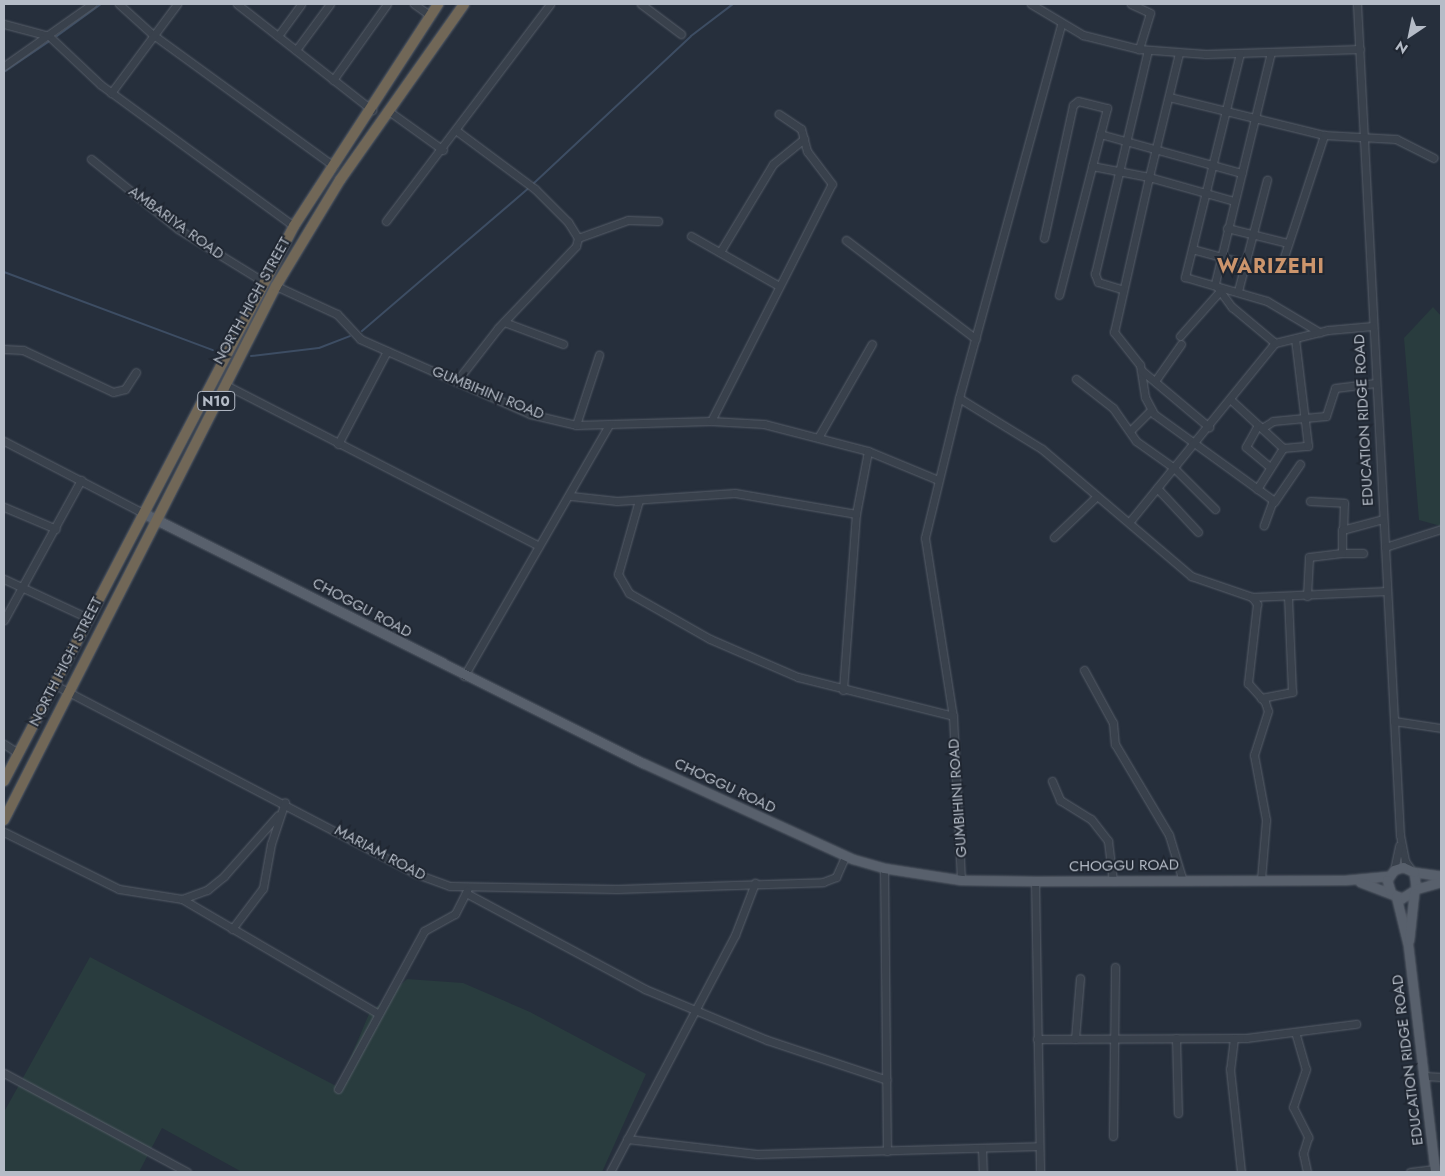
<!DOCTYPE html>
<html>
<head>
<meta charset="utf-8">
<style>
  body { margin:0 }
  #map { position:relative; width:1445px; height:1176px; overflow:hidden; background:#262f3c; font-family:Jost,sans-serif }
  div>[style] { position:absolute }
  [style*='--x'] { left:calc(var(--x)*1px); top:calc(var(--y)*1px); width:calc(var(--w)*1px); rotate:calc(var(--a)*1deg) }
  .green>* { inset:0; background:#293c3e }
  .stream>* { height:2px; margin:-1px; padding:0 1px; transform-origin:1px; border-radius:1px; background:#3d4d63 }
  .roads { filter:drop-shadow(0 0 1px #585f6a) drop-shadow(0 0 1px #585f6a) }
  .minor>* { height:7px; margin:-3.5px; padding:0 3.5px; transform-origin:3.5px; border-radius:3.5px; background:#39414c }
  .major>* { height:9px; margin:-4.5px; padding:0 4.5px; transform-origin:4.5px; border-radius:4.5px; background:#58606c }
  .highway>* { height:10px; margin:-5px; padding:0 5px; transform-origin:5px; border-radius:5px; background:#716757 }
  span { translate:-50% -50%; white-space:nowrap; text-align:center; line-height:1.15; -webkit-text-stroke:4px #1f2631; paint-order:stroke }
  .shield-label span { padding:1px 4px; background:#1f2631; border:1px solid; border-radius:4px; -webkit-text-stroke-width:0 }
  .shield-label { font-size:14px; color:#b5bcc7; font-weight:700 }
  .street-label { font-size:15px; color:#b5bcc7 }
  .district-label { font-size:20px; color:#cc956c; font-weight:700; letter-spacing:1px }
  .frame { position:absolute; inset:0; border:5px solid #b5bcc7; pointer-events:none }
  .north { position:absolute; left:1385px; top:10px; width:50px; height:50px; -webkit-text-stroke:4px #1f2631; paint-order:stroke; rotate:214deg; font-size:14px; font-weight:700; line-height:20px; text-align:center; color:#b5bcc7 }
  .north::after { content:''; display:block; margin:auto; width:18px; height:22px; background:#b5bcc7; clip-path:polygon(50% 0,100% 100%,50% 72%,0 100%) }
</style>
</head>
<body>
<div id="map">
  <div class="green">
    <div style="clip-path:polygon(1433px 307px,1441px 316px,1441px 526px,1419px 520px,1404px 338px)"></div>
    <div style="clip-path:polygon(90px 957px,338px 1087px,369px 1014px,407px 979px,463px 983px,530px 1012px,646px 1074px,602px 1172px,242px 1172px,162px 1128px,139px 1172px,4px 1172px,4px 1112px)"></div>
  </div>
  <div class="stream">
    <div style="--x:57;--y:36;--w:54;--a:-36"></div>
    <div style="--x:4;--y:72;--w:57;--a:-34.2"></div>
    <div style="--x:533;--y:184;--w:216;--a:-43.1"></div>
    <div style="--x:691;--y:36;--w:53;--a:-37.3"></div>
    <div style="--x:4;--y:272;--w:223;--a:20.5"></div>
    <div style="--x:362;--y:331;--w:220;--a:-40.6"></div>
    <div style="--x:251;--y:356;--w:68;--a:-6.7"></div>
    <div style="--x:319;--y:348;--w:33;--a:-21"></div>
  </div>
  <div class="roads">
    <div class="minor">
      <div style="--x:119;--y:4;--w:45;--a:42.3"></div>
      <div style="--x:152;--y:34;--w:225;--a:36"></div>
      <div style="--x:237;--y:4;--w:172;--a:38.1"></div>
      <div style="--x:414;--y:4;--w:21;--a:35"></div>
      <div style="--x:641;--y:4;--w:50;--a:36.9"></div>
      <div style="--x:1031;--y:4;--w:61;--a:30.8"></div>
      <div style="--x:1083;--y:35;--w:58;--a:14"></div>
      <div style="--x:1139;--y:49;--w:67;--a:4.3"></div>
      <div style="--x:1206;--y:54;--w:154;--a:-1.9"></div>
      <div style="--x:1131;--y:4;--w:21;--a:25"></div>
      <div style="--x:1150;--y:13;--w:38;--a:107"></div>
      <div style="--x:1357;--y:4;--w:832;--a:87.04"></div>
      <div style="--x:1400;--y:835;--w:26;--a:79"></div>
      <div style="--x:1405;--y:861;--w:12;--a:55"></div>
      <div style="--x:4;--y:24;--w:47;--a:14.9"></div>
      <div style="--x:49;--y:36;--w:71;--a:43.3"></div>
      <div style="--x:101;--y:85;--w:239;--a:36.2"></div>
      <div style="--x:1061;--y:25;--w:387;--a:105.3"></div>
      <div style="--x:959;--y:398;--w:97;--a:31.6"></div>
      <div style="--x:1042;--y:449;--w:196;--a:40.4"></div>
      <div style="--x:1191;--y:576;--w:65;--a:19"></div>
      <div style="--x:1252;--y:597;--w:9;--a:54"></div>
      <div style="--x:1257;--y:604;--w:80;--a:96.5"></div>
      <div style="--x:1248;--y:683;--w:25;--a:48"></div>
      <div style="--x:1265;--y:702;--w:9;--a:72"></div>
      <div style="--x:1268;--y:711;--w:46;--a:107.7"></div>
      <div style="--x:1254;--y:755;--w:66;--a:79.5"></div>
      <div style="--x:1266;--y:820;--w:60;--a:94.8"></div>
      <div style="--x:278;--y:36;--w:39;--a:-54"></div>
      <div style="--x:296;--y:50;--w:57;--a:-53.5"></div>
      <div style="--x:1271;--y:52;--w:239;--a:103.6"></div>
      <div style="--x:1215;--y:284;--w:29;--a:54"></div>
      <div style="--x:1232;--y:307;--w:56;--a:39.9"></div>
      <div style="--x:1240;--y:53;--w:231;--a:103.8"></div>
      <div style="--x:1185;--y:277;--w:85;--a:16.3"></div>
      <div style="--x:1267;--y:301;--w:61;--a:30.8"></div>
      <div style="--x:4;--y:66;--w:108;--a:-35.2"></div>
      <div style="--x:333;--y:80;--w:93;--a:-54.6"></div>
      <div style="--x:111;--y:93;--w:111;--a:-53.4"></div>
      <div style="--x:1169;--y:97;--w:160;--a:13.8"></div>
      <div style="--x:390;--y:112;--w:65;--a:35.6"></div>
      <div style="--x:1100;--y:134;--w:147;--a:15.4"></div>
      <div style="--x:91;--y:159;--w:112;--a:38.8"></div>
      <div style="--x:178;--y:229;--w:101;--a:31.6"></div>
      <div style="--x:1092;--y:166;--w:58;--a:10.9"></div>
      <div style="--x:1149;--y:177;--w:128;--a:-76.4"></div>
      <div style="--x:1234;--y:201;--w:88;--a:-164.2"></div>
      <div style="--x:1149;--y:177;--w:159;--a:102.7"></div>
      <div style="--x:1114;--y:332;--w:42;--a:51.8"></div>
      <div style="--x:1140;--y:365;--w:32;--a:81"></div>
      <div style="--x:1145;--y:397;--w:19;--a:62"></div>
      <div style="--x:1154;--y:414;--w:147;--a:35.9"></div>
      <div style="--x:1273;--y:500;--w:27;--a:110"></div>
      <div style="--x:386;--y:221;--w:272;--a:-52.9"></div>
      <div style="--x:1227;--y:228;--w:63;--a:13.8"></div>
      <div style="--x:691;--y:236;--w:101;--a:29.6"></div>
      <div style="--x:578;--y:238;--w:53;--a:-19.8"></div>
      <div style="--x:628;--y:220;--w:30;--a:2"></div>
      <div style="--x:1044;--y:238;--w:136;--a:-77.7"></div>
      <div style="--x:1073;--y:105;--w:6;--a:-39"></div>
      <div style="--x:1078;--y:101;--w:30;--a:14"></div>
      <div style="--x:1107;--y:108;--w:193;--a:104.4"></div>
      <div style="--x:846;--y:240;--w:163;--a:37.3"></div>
      <div style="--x:1192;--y:249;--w:54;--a:15.1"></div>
      <div style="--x:720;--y:252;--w:103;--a:-58.9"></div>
      <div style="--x:773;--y:164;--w:40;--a:-39"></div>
      <div style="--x:1283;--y:260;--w:132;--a:-71.8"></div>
      <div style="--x:1324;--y:135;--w:72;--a:3.2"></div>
      <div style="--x:1396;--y:139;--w:42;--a:26.6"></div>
      <div style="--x:276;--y:286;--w:67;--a:24.7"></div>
      <div style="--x:337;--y:314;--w:34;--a:47"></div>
      <div style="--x:360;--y:339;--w:186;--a:23.8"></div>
      <div style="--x:530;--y:414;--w:47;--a:13.4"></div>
      <div style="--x:576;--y:425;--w:135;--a:-1.7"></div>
      <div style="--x:711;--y:421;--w:53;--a:3.2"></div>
      <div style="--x:764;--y:424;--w:107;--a:14.6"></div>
      <div style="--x:868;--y:451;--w:74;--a:22.4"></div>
      <div style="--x:1121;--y:289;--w:24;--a:-163"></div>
      <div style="--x:1098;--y:282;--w:9;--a:-111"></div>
      <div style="--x:1095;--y:274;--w:230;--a:-76.7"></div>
      <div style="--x:1238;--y:291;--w:115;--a:-75.4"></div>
      <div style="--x:504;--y:322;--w:63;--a:20.4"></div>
      <div style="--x:1180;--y:336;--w:60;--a:-48.4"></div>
      <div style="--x:4;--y:349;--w:19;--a:3"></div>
      <div style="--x:23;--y:350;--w:99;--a:25"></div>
      <div style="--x:113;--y:392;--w:12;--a:-14"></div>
      <div style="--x:125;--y:389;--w:20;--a:-57"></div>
      <div style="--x:1141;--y:370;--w:89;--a:40"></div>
      <div style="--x:1076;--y:379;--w:47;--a:38.1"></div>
      <div style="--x:1113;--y:408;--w:40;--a:55.1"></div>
      <div style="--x:1136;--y:441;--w:47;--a:35.4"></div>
      <div style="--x:1174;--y:468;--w:58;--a:45"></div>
      <div style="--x:1155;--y:381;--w:45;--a:-54.9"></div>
      <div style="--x:456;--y:382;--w:68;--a:-52.1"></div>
      <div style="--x:498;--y:328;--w:113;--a:-46.4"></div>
      <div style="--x:576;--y:246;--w:8;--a:-76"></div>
      <div style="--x:578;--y:238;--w:19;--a:-122"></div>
      <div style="--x:568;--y:222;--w:47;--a:-135"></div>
      <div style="--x:535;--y:189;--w:97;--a:-143.4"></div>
      <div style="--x:224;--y:384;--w:354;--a:27.2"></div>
      <div style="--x:959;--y:398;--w:144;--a:103.7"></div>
      <div style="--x:925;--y:538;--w:180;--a:81.1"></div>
      <div style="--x:953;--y:716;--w:164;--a:87.2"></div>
      <div style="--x:1231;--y:400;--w:71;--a:42.7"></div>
      <div style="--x:1283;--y:448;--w:25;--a:-5"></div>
      <div style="--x:1308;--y:446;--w:108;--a:-96.9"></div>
      <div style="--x:711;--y:421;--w:266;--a:-63"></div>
      <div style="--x:832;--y:184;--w:41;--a:-127.1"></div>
      <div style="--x:807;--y:151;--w:23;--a:-105"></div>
      <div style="--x:801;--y:129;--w:27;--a:-146"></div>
      <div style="--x:576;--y:425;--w:74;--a:-71.8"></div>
      <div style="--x:1258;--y:425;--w:25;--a:119"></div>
      <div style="--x:1246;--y:447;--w:31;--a:40"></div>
      <div style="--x:1262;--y:428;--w:13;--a:-32"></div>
      <div style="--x:1273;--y:421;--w:53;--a:-5.4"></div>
      <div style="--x:1326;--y:416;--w:29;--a:-72"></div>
      <div style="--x:1335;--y:388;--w:41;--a:-7"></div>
      <div style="--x:1130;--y:431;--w:30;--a:-45"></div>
      <div style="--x:819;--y:436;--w:106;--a:-60.1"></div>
      <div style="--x:4;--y:441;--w:159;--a:27.4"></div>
      <div style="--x:338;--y:444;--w:105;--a:-62.2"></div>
      <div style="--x:1157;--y:488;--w:60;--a:47"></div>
      <div style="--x:1257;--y:489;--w:49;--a:-57.6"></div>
      <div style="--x:571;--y:496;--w:46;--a:6.2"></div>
      <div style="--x:617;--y:501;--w:118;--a:-3.9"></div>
      <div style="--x:735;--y:493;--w:123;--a:9.8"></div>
      <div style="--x:639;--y:500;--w:77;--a:105.8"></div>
      <div style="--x:618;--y:574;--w:22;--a:60"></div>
      <div style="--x:629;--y:593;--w:93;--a:29.6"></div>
      <div style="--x:710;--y:639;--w:96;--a:23.4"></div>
      <div style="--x:798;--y:677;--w:160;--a:14.1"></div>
      <div style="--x:1310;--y:501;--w:34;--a:3"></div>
      <div style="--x:1344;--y:503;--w:26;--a:92"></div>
      <div style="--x:1274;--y:502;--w:46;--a:-55.6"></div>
      <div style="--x:4;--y:507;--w:56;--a:22.9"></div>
      <div style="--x:1131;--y:520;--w:228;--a:-50.9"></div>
      <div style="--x:1275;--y:343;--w:55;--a:-13.8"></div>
      <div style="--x:1328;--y:330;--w:45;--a:-5.1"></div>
      <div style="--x:1054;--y:537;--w:59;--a:-43.6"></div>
      <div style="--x:1385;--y:547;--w:59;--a:-17.8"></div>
      <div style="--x:1363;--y:553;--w:21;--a:180"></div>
      <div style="--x:1342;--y:553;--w:23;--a:-90"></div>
      <div style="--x:1342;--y:530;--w:42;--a:-15"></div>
      <div style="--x:4;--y:579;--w:90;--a:24.9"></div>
      <div style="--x:1307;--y:596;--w:39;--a:-87"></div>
      <div style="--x:1309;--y:557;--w:33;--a:-7"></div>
      <div style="--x:1252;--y:597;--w:135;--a:-2.5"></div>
      <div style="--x:4;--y:620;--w:160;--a:-61.2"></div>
      <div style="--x:1084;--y:670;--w:60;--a:61.3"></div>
      <div style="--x:1113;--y:723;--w:21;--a:85"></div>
      <div style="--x:1115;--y:744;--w:106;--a:59.3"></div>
      <div style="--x:1169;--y:835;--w:45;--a:73.2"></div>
      <div style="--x:464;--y:676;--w:290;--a:-60"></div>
      <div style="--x:53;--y:684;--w:407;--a:27.6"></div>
      <div style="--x:414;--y:873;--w:38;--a:20"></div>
      <div style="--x:450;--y:886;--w:167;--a:1"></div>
      <div style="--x:617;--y:889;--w:206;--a:-1.9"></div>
      <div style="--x:823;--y:882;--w:14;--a:-21"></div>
      <div style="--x:836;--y:877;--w:24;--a:-66"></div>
      <div style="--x:843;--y:690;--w:176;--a:-85.8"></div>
      <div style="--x:856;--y:514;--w:64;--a:-79.2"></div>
      <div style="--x:1261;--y:698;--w:32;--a:-11"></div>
      <div style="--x:1292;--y:692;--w:94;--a:-92.4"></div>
      <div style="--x:1394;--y:721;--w:48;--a:8.5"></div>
      <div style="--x:4;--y:744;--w:17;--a:33"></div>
      <div style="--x:1052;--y:781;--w:21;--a:67"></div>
      <div style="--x:1060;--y:800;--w:36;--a:32"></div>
      <div style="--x:1091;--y:819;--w:28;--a:52"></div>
      <div style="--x:1108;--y:841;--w:40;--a:82.9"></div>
      <div style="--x:4;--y:832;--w:128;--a:26.4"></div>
      <div style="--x:119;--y:889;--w:64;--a:9"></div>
      <div style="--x:182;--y:899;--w:27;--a:-20"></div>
      <div style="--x:207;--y:890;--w:22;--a:-39"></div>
      <div style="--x:224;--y:876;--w:81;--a:-48.5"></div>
      <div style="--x:884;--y:868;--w:283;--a:89.4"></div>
      <div style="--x:1394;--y:870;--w:25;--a:-78"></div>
      <div style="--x:1035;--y:881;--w:291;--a:89"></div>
      <div style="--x:466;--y:893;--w:203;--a:28.2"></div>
      <div style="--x:645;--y:989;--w:132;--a:22.7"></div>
      <div style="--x:767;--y:1040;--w:126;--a:18.4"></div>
      <div style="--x:182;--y:899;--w:226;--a:30.3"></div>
      <div style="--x:232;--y:929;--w:51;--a:-52.9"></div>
      <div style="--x:263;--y:888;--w:45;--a:-79.7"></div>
      <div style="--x:271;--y:844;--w:44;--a:-71.6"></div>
      <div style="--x:1296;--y:1035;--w:35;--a:74"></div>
      <div style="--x:1306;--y:1069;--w:40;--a:108.9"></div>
      <div style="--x:1293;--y:1107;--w:34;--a:63"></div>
      <div style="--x:1308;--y:1137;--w:17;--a:107"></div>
      <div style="--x:1303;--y:1153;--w:19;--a:78"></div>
      <div style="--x:1176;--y:1038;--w:75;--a:88.5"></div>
      <div style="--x:1234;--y:1038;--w:31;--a:97"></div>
      <div style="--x:1230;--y:1069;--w:104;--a:83.9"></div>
      <div style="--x:1037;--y:1039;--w:209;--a:-0.3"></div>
      <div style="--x:1246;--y:1038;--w:111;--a:-7.3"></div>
      <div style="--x:1075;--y:1039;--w:61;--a:-85.3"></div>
      <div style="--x:4;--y:1073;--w:208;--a:28.4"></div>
      <div style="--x:1425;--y:1076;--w:16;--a:4"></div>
      <div style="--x:338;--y:1089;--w:180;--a:-61.4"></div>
      <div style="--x:424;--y:931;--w:35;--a:-29"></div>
      <div style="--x:455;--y:914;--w:27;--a:-63"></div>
      <div style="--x:1113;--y:1136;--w:169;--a:-89.3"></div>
      <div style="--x:627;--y:1139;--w:131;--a:6.6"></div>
      <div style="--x:757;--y:1154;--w:282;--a:-1.6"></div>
      <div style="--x:982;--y:1148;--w:24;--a:88"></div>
      <div style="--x:610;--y:1172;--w:268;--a:-62.2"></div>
      <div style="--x:735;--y:935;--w:56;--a:-69"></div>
      <div style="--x:1410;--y:1172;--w:25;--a:-7"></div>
    </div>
    <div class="major">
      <div style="--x:145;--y:514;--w:557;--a:26.57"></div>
      <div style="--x:643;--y:763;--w:231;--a:24.6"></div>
      <div style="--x:853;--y:859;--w:32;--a:16"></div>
      <div style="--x:884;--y:868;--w:78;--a:8.9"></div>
      <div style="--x:961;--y:880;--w:74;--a:0.8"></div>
      <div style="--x:1035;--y:881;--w:310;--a:-0.2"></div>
      <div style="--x:1345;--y:880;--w:43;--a:-5.3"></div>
      <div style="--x:1414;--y:872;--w:27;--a:8"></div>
      <div style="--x:1360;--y:882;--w:45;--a:20.9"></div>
      <div style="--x:1402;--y:898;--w:17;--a:-33"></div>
      <div style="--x:1416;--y:889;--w:17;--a:-97"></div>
      <div style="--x:1414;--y:872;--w:12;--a:-156"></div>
      <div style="--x:1403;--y:867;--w:9;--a:162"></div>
      <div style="--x:1394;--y:870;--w:12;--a:125"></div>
      <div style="--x:1387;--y:880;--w:14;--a:73"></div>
      <div style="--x:1416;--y:889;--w:26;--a:-16"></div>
      <div style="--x:1396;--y:896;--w:50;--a:76.2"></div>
      <div style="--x:1408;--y:945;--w:229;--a:83.2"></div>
      <div style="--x:1409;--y:940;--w:47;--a:-83.9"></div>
    </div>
    <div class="highway">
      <div style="--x:4;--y:781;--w:626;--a:-62.41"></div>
      <div style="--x:294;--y:226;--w:265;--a:-57"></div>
      <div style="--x:4;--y:820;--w:599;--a:-63.01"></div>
      <div style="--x:276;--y:286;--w:124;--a:-58.9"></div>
      <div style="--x:340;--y:180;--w:215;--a:-54.8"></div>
    </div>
  </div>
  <div class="shield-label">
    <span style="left:216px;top:401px">N10</span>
  </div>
  <div class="street-label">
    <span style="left:176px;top:223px;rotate:36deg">AMBARIYA ROAD</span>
    <span style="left:252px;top:301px;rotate:-61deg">NORTH HIGH STREET</span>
    <span style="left:488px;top:393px;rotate:22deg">GUMBIHINI ROAD</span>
    <span style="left:1364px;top:420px;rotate:-93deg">EDUCATION RIDGE ROAD</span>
    <span style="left:362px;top:608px;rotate:28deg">CHOGGU ROAD</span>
    <span style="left:66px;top:662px;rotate:-63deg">NORTH HIGH STREET</span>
    <span style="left:725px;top:786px;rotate:25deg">CHOGGU ROAD</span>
    <span style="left:958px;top:798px;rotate:-94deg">GUMBIHINI ROAD</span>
    <span style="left:380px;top:853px;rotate:28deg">MARIAM ROAD</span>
    <span style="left:1124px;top:866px;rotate:-1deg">CHOGGU ROAD</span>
    <span style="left:1408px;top:1060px;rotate:-97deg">EDUCATION RIDGE ROAD</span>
  </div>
  <div class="district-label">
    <span style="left:1271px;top:266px">WARIZEHI</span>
  </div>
  <div class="frame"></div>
  <div class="north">N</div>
</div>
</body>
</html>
